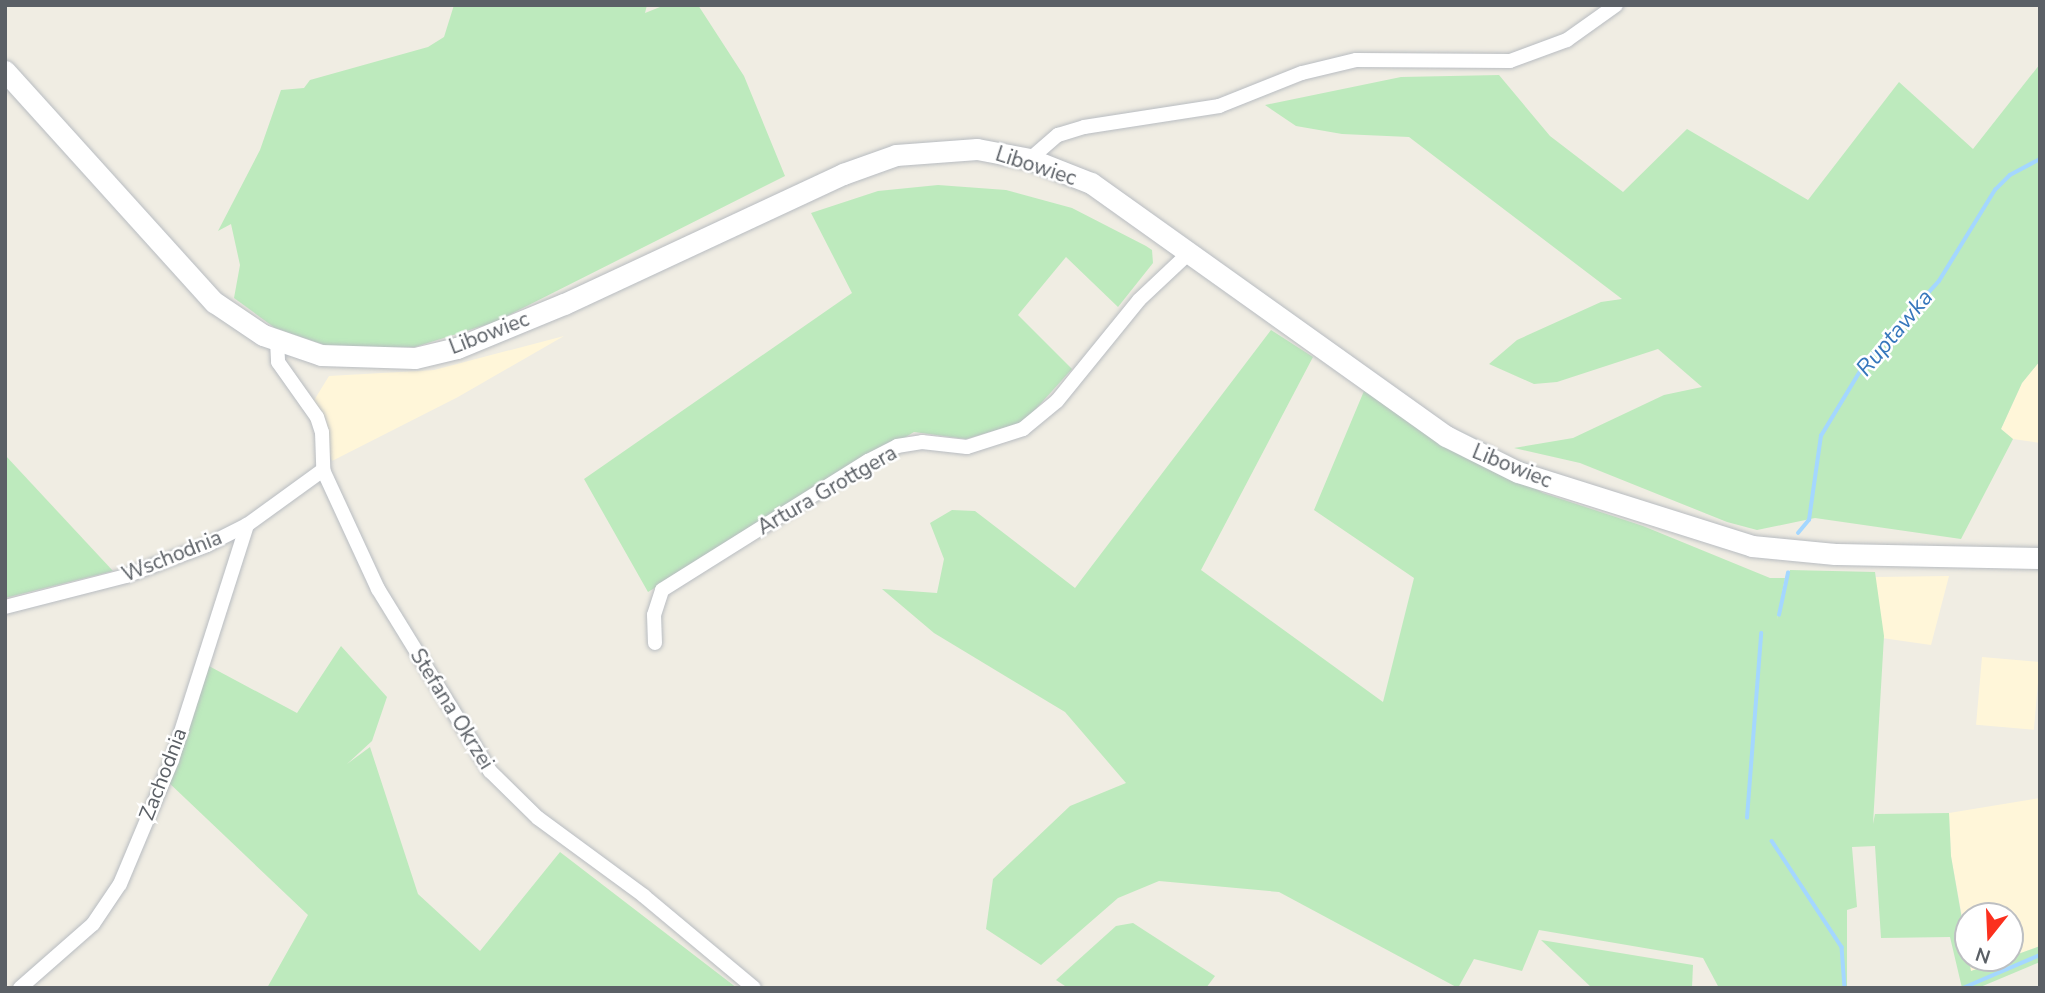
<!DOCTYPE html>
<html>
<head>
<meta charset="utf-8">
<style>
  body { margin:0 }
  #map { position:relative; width:2045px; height:993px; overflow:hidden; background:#f0ede3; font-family:"Nunito Sans",sans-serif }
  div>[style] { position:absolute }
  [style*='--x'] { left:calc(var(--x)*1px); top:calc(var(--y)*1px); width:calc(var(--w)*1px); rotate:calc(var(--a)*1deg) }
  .commercial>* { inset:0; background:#fff6d9; transform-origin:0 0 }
  .green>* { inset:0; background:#bdeabd }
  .stream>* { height:3.5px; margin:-1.75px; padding:0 1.75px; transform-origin:1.75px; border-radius:1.75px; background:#a4d7ff }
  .roads { filter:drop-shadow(0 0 2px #b8bcc1) drop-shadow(0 0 2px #b8bcc1) }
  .street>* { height:14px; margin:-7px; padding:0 7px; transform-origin:7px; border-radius:7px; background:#fff }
  .secondary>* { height:21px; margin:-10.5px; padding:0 10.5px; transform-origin:10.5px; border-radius:10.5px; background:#fff }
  span { translate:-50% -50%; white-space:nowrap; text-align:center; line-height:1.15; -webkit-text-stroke:5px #fff; paint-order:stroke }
  .street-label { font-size:21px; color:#5b6066 }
  .water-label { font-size:23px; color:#3677bc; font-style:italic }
  .frame { position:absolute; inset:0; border:7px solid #5b6066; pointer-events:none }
  .north { position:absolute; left:1954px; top:902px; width:70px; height:70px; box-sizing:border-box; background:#fff; border:2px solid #bdbfc2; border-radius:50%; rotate:198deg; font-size:19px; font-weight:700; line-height:28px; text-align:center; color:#5b6066 }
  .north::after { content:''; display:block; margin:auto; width:24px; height:32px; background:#fb301e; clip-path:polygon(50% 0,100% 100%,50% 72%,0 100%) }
</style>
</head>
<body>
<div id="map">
  <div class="commercial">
    <div style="clip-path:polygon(564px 336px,458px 397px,332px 461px,313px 402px,329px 376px,434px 370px)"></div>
    <div style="clip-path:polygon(2040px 361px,2040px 443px,2013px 439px,2001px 429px,2022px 383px)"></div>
    <div style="clip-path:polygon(1949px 576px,1931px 645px,1882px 638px,1875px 577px)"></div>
    <div style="left:1982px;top:657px;width:58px;height:68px;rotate:5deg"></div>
    <div style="clip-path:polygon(2040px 798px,2040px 946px,2010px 957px,2010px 916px,1968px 916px,1968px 949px,1951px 856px,1949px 813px)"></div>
    <div style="clip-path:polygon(1969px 958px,2008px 958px,1971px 972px)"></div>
  </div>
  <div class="green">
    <div style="clip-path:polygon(454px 5px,647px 5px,645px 13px,665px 5px,698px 5px,744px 76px,785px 176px,495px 322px,415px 347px,336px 349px,275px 328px,234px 298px,240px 265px,231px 224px,218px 231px,260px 150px,281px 90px,304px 88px,310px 80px,428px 47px,444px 37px)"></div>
    <div style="clip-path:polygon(2040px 64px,2040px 361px,2022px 383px,2001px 429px,2013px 439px,1961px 539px,1815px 518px,1757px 530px,1727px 522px,1580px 463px,1514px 448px,1573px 438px,1664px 395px,1702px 387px,1658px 349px,1557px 382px,1534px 384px,1489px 364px,1517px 340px,1601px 302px,1622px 299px,1409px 137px,1342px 134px,1296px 126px,1265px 105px,1401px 77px,1499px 75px,1550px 136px,1623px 192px,1687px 129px,1808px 200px,1899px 82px,1973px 149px)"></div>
    <div style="clip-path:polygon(938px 185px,1006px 190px,1072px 208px,1146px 246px,1152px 250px,1153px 263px,1118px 307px,1066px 257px,1018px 315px,1072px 369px,1024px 422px,966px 439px,914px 432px,648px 592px,584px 479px,852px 293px,811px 213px,878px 191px)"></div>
    <div style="clip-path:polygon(1271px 330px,1313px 357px,1201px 570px,1383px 702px,1414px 578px,1314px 510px,1364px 391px,1543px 493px,1643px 526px,1770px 578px,1785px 578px,1777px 619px,1790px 570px,1875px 572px,1884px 636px,1873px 824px,1875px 814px,1949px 813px,1951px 856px,1971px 971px,2040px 946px,2040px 962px,1978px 988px,1962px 988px,1950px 937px,1881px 938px,1875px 846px,1852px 847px,1857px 907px,1847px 910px,1847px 988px,1719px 988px,1703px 958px,1539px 930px,1522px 971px,1474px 959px,1458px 988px,1279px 892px,1159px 881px,1118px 898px,1041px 965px,986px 929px,993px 879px,1070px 806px,1126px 783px,1065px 712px,934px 633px,882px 589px,937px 593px,944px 559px,930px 523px,952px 510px,975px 511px,1075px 588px)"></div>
    <div style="clip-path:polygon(5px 455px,113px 571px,5px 598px)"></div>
    <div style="clip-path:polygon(341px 646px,387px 697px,372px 741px,347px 764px,370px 747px,418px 894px,480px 951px,560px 852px,737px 988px,267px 988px,308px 915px,166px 780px,207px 665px,297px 713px)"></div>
    <div style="clip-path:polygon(1133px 923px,1215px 976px,1206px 988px,1068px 988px,1056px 980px,1116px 926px)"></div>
    <div style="clip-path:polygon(1541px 940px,1693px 965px,1692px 988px,1592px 988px)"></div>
  </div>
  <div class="stream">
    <div style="--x:1798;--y:533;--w:17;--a:-50"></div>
    <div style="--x:1809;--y:520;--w:85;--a:-81.9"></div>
    <div style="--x:1821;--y:436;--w:85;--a:-58.9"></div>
    <div style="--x:1865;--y:363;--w:110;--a:-47.9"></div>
    <div style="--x:1939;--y:281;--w:107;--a:-58.4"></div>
    <div style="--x:1995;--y:190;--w:21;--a:-45"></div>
    <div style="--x:2010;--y:175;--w:34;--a:-28"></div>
    <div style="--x:1779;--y:615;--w:43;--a:-77.9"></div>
    <div style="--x:1747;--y:818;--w:185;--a:-85.6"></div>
    <div style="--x:1772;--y:841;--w:127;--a:56.6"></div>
    <div style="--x:1842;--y:947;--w:41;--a:85.8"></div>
    <div style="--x:1963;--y:988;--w:84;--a:-23.2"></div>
  </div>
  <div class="roads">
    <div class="street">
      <div style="--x:1030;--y:159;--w:37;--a:-41"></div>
      <div style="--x:1058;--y:135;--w:27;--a:-17"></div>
      <div style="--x:1084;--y:127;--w:137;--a:-8.8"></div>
      <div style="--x:1219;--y:106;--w:89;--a:-21.7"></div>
      <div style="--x:1302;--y:73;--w:56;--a:-13.5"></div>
      <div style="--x:1356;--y:60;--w:154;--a:0.4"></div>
      <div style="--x:1510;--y:61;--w:61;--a:-20.2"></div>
      <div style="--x:1567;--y:40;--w:60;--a:-35.5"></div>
      <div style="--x:277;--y:341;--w:21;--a:87"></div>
      <div style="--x:278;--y:362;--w:67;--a:54.7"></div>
      <div style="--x:317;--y:417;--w:16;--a:72"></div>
      <div style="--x:322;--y:432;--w:38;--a:88"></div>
      <div style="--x:323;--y:470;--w:131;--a:65.2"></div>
      <div style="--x:378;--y:589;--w:214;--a:58.4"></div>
      <div style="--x:490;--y:771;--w:67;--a:44.4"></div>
      <div style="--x:538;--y:818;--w:132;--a:36.3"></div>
      <div style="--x:644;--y:896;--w:143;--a:39.9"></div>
      <div style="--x:5;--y:607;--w:125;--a:-14.4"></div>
      <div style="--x:126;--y:576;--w:87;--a:-20.9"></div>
      <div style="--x:207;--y:545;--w:45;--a:-26.6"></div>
      <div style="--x:247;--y:525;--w:94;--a:-35.9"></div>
      <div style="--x:655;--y:643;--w:28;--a:-92"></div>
      <div style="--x:654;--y:615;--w:26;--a:-72"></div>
      <div style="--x:662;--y:590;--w:243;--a:-32.1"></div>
      <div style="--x:868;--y:461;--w:33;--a:-27"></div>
      <div style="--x:897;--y:446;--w:25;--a:-9"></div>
      <div style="--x:922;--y:442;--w:45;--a:6.3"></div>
      <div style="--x:967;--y:447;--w:59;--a:-17.8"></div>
      <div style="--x:1023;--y:429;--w:44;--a:-39.5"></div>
      <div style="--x:1057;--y:401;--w:130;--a:-50.9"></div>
      <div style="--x:1139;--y:300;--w:71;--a:-43.3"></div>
      <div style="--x:20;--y:988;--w:97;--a:-41.2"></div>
      <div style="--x:93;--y:924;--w:48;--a:-56"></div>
      <div style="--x:120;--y:884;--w:134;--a:-67.2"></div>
      <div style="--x:172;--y:760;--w:247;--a:-72.3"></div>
    </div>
    <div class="secondary">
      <div style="--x:5;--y:71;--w:312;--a:47.9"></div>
      <div style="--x:214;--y:302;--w:59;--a:34"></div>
      <div style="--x:263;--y:335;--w:61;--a:19"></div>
      <div style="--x:321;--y:355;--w:94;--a:1.8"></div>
      <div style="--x:415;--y:358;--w:43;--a:-13.4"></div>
      <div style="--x:457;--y:348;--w:116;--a:-22.4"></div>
      <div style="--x:564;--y:304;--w:308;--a:-25"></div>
      <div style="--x:843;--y:174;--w:56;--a:-19.7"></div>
      <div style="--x:896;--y:155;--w:81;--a:-4.2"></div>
      <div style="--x:977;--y:149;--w:54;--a:10.7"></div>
      <div style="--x:1030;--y:159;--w:66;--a:21.5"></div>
      <div style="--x:1091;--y:183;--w:436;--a:35.5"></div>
      <div style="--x:1446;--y:436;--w:80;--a:26.6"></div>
      <div style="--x:1518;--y:472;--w:245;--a:17.5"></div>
      <div style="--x:1752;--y:546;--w:83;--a:5.5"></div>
      <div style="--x:1835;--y:554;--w:205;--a:1.1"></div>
    </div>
  </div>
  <div class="street-label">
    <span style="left:1036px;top:166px;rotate:18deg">Libowiec</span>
    <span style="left:489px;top:333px;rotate:-21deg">Libowiec</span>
    <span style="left:1512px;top:466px;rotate:22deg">Libowiec</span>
    <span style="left:827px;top:490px;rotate:-30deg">Artura Grottgera</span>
    <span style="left:172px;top:556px;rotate:-22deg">Wschodnia</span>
    <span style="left:452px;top:709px;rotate:58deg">Stefana Okrzei</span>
    <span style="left:163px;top:774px;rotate:-69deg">Zachodnia</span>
  </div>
  <div class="water-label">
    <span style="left:1895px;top:333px;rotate:-50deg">Ruptawka</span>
  </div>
  <div class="frame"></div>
  <div class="north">N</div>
</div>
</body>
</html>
